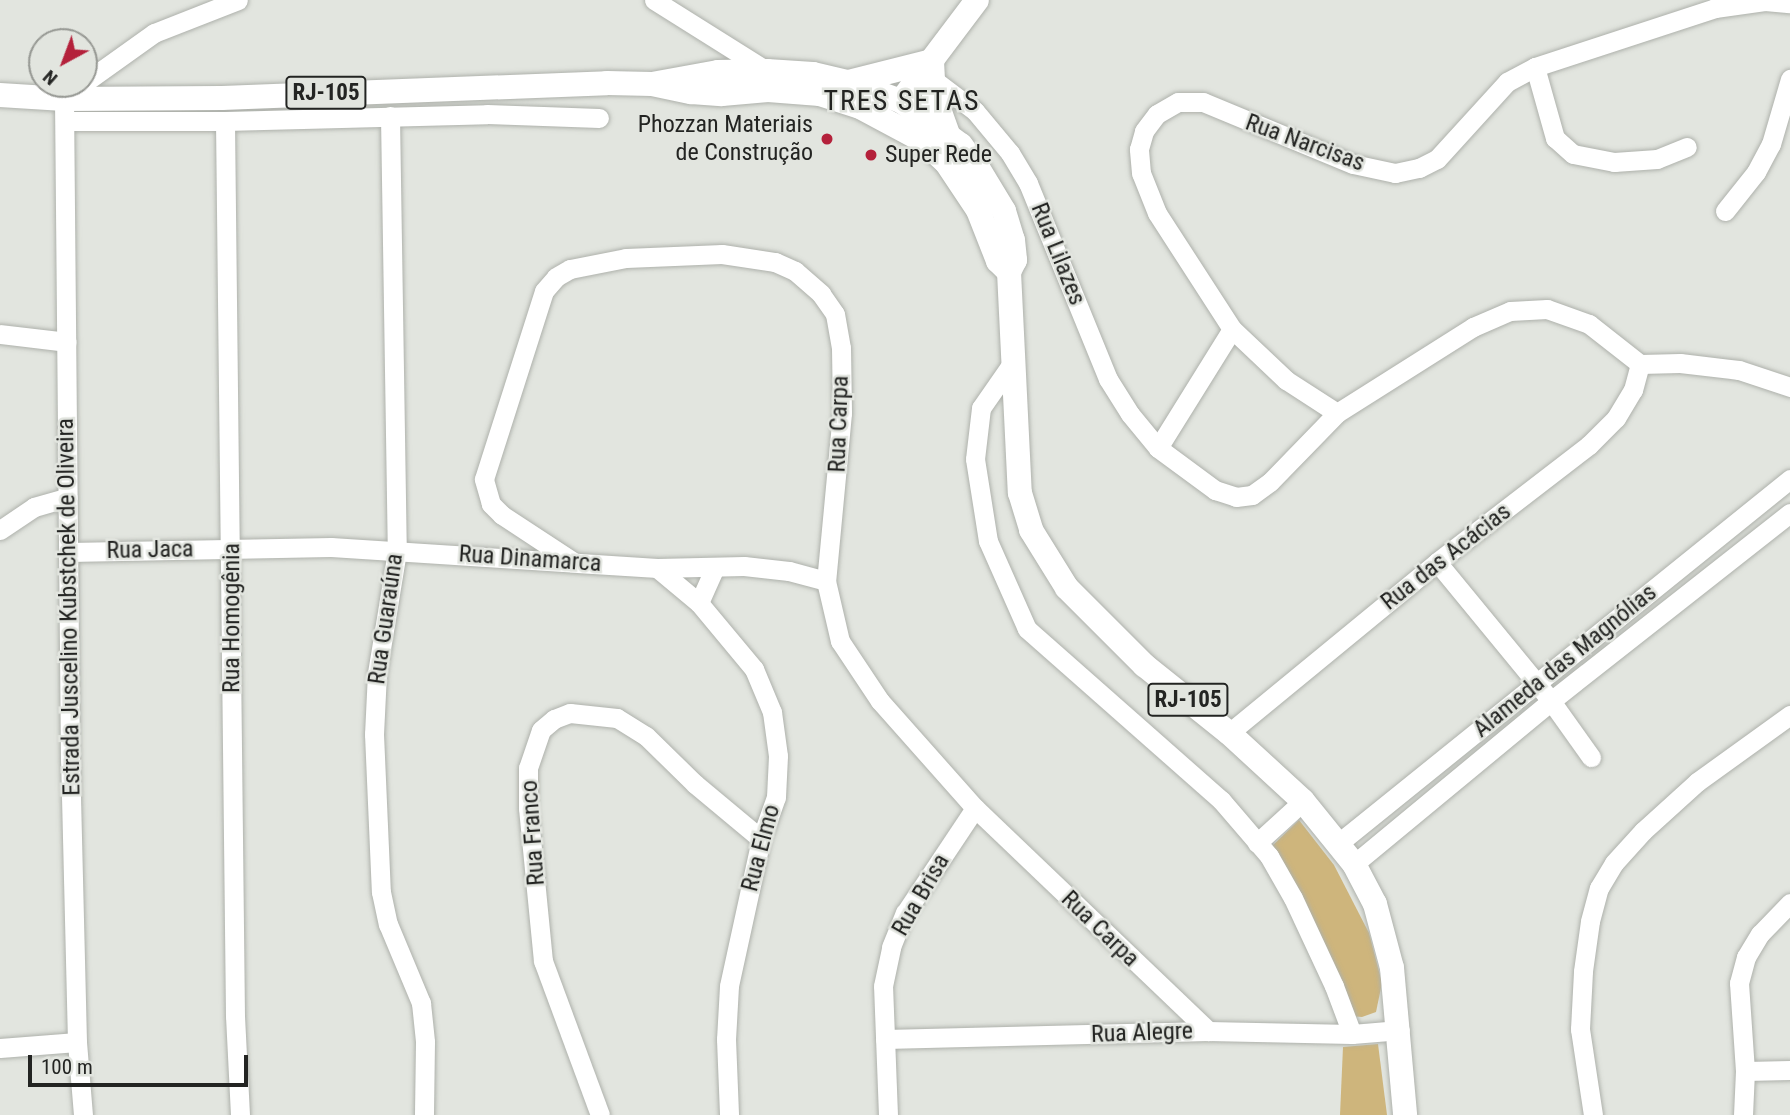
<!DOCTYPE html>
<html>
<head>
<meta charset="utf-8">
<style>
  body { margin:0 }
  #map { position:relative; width:1790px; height:1115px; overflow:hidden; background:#e2e5df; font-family:"Roboto Condensed",sans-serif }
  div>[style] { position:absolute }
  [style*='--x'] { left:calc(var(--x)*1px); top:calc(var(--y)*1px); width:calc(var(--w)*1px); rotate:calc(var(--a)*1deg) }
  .green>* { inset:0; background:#ceb57c }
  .roads { filter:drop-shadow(0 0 2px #aeb1ab) drop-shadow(0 0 2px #aeb1ab) }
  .minor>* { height:19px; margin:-9.5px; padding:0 9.5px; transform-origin:9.5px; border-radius:9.5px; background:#fff }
  .major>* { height:24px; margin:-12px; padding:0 12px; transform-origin:12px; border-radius:12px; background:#fff }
  .dots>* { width:19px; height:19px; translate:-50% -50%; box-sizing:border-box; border:4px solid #e2e5df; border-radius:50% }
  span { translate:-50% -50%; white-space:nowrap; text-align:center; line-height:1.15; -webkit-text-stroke:5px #e2e5df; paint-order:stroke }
  .shield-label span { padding:2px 5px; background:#e2e5df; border:2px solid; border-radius:5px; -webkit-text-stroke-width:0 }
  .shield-label { font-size:23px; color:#232422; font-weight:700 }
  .poi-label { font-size:24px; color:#232422 }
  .right { translate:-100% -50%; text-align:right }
  .left { translate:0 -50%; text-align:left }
  .street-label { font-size:24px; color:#232422 }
  .quarter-label { font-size:28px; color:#232422; letter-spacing:2px }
  .north { position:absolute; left:28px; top:28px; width:70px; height:70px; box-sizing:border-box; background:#e2e5df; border:2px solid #969893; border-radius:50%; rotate:221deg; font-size:19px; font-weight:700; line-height:28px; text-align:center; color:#232422 }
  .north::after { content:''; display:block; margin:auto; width:24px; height:32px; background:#b4213b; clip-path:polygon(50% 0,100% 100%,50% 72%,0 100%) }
  .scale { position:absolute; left:28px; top:1055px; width:220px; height:32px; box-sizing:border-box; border:4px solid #232422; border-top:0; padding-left:9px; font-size:21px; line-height:24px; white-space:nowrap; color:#232422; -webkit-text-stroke:5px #e2e5df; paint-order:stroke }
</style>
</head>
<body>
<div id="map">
  <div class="green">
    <div style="clip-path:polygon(1299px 820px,1334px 865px,1369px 933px,1382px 983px,1376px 1012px,1362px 1017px,1350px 1016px,1271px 847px)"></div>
    <div style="clip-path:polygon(1378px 1044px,1387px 1115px,1340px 1115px,1343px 1047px)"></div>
  </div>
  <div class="roads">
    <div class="minor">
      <div style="--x:654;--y:0;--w:133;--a:32.1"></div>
      <div style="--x:1535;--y:67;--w:74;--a:74.3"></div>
      <div style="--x:1555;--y:138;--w:24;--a:42"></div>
      <div style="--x:1573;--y:154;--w:42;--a:11"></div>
      <div style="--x:1614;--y:162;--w:43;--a:-4"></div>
      <div style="--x:1657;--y:159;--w:32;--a:-22"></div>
      <div style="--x:934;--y:80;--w:51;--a:37.1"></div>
      <div style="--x:975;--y:111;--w:55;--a:50.2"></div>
      <div style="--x:1010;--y:153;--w:35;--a:59"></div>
      <div style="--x:1028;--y:183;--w:212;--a:67.8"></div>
      <div style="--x:1108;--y:379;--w:41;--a:57.8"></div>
      <div style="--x:1130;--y:414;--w:44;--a:50.5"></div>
      <div style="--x:1158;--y:448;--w:71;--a:36.4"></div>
      <div style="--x:1215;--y:490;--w:22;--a:18"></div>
      <div style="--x:1236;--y:497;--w:16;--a:-7"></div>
      <div style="--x:1252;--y:495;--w:22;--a:-36"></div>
      <div style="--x:1270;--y:482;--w:96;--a:-45.8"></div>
      <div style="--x:1337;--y:413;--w:161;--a:-32.3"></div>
      <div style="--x:1473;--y:327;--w:40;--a:-23.4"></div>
      <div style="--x:1510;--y:311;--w:37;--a:-3"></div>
      <div style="--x:1547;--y:309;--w:45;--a:19.7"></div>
      <div style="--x:1589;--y:324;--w:65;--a:38.1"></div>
      <div style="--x:84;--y:83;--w:86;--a:-35.5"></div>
      <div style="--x:154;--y:33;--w:90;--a:-21.4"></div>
      <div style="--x:390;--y:116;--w:435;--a:89.1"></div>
      <div style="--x:397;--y:551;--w:124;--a:99.3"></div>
      <div style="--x:377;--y:673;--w:61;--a:92.8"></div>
      <div style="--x:374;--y:734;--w:158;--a:87.5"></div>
      <div style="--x:381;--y:892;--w:33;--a:78"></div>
      <div style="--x:388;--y:924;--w:86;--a:67.3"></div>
      <div style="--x:421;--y:1003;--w:39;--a:84"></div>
      <div style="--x:425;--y:1042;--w:73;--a:90.8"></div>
      <div style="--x:66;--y:121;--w:159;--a:0"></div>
      <div style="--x:225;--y:121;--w:262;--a:-1.5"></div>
      <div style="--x:487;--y:114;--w:112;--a:2"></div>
      <div style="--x:225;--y:121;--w:895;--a:89.36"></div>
      <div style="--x:235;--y:1016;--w:99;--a:87.1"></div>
      <div style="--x:1725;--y:211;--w:50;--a:-51.5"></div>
      <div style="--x:1756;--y:172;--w:32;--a:-62"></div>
      <div style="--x:1771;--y:144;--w:68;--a:-73.7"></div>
      <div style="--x:0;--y:334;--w:67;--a:6.8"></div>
      <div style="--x:1013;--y:362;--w:56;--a:124.8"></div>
      <div style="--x:981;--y:408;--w:51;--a:96.7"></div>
      <div style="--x:975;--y:459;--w:83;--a:81"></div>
      <div style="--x:988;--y:541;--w:96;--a:66.1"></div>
      <div style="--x:1027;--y:629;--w:259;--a:41.4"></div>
      <div style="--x:1221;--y:800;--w:74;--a:49.4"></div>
      <div style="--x:1269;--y:856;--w:48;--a:60.3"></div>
      <div style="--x:1293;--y:898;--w:97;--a:65"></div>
      <div style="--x:1334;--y:986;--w:51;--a:69.4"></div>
      <div style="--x:1640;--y:364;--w:40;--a:-1.4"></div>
      <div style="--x:1680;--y:363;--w:59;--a:6.8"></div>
      <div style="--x:1739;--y:370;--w:54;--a:18.4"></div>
      <div style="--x:1337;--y:413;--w:61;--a:-147.1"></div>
      <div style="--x:1286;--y:380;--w:74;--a:-136.6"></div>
      <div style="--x:1232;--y:329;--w:138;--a:-122.9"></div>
      <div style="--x:1157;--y:213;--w:43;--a:-111.8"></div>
      <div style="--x:1141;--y:173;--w:24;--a:-95"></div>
      <div style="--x:1139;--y:149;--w:19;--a:-74"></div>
      <div style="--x:1144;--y:131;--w:21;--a:-53"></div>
      <div style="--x:1157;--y:114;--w:24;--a:-30"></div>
      <div style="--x:1178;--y:102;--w:25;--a:0"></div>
      <div style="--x:1203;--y:102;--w:162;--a:22.5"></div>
      <div style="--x:1353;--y:164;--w:43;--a:12.1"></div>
      <div style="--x:1395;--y:173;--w:25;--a:-12"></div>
      <div style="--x:1419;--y:168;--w:20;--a:-27"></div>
      <div style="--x:1437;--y:159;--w:104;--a:-47.7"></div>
      <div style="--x:1507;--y:82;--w:32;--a:-28"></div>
      <div style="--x:1535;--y:67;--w:189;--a:-18.1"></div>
      <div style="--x:1715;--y:8;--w:50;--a:-8"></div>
      <div style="--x:1765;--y:1;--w:25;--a:5"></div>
      <div style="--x:1158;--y:448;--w:140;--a:-58.1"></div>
      <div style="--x:0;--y:530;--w:41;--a:-34.1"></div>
      <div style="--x:34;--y:507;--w:35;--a:-16"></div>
      <div style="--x:69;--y:552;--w:262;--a:-1.1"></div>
      <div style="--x:331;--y:547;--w:327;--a:3.7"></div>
      <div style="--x:657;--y:568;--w:87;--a:-1.3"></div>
      <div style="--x:744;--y:566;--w:45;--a:6.3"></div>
      <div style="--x:789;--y:571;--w:38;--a:15"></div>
      <div style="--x:572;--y:561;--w:84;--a:-146.7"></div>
      <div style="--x:502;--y:515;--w:16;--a:-135"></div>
      <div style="--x:491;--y:504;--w:26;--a:-106"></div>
      <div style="--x:484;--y:479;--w:197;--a:-72.3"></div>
      <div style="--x:544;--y:291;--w:18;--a:-49"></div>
      <div style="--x:556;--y:277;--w:16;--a:-30"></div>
      <div style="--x:570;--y:269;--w:57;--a:-11.1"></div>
      <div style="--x:626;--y:258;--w:96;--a:-2.4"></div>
      <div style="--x:722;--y:254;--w:54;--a:8.6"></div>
      <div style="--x:775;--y:262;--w:22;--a:24"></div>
      <div style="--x:795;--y:271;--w:35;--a:41"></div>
      <div style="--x:821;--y:294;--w:24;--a:55"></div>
      <div style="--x:835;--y:314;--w:35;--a:80"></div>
      <div style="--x:841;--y:348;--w:65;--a:89.1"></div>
      <div style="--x:842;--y:413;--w:169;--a:95.4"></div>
      <div style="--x:826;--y:581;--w:62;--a:76.9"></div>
      <div style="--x:840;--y:641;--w:72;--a:56.3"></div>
      <div style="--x:880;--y:701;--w:143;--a:48.4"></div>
      <div style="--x:975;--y:808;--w:323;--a:43.7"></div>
      <div style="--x:1437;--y:562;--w:180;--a:50.6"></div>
      <div style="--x:1551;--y:701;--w:69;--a:54.5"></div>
      <div style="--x:657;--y:568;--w:55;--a:39.8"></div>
      <div style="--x:699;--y:603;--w:86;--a:50.2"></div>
      <div style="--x:754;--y:669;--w:47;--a:67.3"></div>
      <div style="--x:772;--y:712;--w:44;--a:82.2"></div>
      <div style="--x:778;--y:756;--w:41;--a:92.8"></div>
      <div style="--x:776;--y:797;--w:45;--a:109.7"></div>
      <div style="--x:761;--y:839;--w:150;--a:102.3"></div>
      <div style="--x:729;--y:986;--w:53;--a:93.2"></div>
      <div style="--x:726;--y:1039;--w:76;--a:87.7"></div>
      <div style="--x:699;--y:603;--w:39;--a:-66"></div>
      <div style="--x:1229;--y:733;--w:269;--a:-39.4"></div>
      <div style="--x:1437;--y:562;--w:192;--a:-37.6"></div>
      <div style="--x:1589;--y:445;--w:38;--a:-45"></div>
      <div style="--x:1616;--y:418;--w:33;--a:-59"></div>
      <div style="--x:1633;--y:390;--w:27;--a:-75"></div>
      <div style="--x:1340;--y:842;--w:578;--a:-38.89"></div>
      <div style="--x:1257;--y:843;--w:62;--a:-42.4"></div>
      <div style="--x:1354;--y:864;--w:256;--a:-39.6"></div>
      <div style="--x:1551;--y:701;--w:304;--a:-38.2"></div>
      <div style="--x:885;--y:1039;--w:323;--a:-1.4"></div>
      <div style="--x:1208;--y:1031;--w:144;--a:1.2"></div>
      <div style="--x:1352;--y:1034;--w:48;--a:-4.8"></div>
      <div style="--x:0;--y:1048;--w:77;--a:-4.5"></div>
      <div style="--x:1745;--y:1071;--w:45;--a:-1.3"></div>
      <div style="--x:83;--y:1115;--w:73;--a:-94.7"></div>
      <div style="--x:77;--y:1042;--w:282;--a:-91.4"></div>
      <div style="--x:70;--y:760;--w:661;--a:-90.52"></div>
      <div style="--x:64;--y:99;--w:24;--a:-38"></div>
      <div style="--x:600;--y:1115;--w:164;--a:-110.3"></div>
      <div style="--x:543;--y:961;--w:154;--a:-95.6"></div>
      <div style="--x:528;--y:808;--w:40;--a:-90"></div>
      <div style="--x:528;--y:768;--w:40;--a:-71.1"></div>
      <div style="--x:541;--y:730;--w:17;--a:-40"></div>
      <div style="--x:554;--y:719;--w:17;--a:-21"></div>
      <div style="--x:570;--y:713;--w:47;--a:6.1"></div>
      <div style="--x:617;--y:718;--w:34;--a:32"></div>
      <div style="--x:646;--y:736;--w:69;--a:44.4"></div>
      <div style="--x:695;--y:784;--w:86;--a:39.8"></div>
      <div style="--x:888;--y:1115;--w:129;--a:-92.2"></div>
      <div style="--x:883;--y:986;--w:40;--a:-78"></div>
      <div style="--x:891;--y:947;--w:37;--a:-68"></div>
      <div style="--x:905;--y:913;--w:126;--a:-56.3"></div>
      <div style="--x:1593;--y:1115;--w:87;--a:-98.6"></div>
      <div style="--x:1580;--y:1029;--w:58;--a:-87"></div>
      <div style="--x:1583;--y:971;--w:50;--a:-82"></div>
      <div style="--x:1590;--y:921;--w:34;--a:-75"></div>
      <div style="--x:1599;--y:888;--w:29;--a:-59"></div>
      <div style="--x:1614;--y:863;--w:43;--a:-47.8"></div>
      <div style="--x:1643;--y:831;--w:73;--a:-42.2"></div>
      <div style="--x:1697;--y:782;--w:115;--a:-35.8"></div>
      <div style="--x:1743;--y:1115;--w:44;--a:-87.4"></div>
      <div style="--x:1745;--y:1071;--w:88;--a:-93.9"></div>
      <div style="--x:1739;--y:983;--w:27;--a:-75"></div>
      <div style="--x:1746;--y:957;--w:27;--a:-59"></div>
      <div style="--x:1760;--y:934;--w:43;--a:-45.9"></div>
    </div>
    <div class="major">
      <div style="--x:932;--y:61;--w:34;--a:87"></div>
      <div style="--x:934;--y:95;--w:41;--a:70.3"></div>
      <div style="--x:849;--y:82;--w:86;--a:-14.2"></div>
      <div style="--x:652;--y:84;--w:67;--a:-10.3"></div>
      <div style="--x:718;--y:72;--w:49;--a:-1.2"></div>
      <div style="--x:767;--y:71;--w:46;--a:3.7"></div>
      <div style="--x:813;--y:74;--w:37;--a:13"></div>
      <div style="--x:849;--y:82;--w:55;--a:20.1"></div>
      <div style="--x:901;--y:101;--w:74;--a:36.3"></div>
      <div style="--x:961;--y:145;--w:29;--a:54"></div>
      <div style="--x:978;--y:168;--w:50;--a:58.8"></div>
      <div style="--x:1004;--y:211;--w:30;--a:73"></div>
      <div style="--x:1013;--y:240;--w:20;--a:84"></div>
      <div style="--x:1015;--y:260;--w:13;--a:117"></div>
      <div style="--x:1009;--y:272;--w:221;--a:87.2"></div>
      <div style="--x:1020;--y:493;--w:39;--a:73"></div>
      <div style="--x:1031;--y:530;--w:68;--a:58.2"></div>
      <div style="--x:1067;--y:588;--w:109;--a:45"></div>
      <div style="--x:1144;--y:665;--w:109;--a:38.7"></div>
      <div style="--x:1229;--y:733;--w:100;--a:42.6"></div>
      <div style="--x:1303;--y:801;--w:81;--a:51"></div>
      <div style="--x:1354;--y:864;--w:45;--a:62.3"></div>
      <div style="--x:1375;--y:904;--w:66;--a:75.1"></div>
      <div style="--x:1392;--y:968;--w:148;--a:84.9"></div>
      <div style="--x:0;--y:95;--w:64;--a:3.6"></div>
      <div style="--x:64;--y:99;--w:158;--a:-0.4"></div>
      <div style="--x:222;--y:98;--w:385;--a:-2.2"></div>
      <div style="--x:607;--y:83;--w:45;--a:1.3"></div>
      <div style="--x:652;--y:84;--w:40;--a:12"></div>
      <div style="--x:691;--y:92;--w:31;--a:4"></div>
      <div style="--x:722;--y:94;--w:46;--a:-5"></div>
      <div style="--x:768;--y:90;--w:52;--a:4.4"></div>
      <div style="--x:820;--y:94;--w:40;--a:18"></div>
      <div style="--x:858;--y:106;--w:72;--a:28"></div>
      <div style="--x:922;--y:140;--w:33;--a:43"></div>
      <div style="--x:946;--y:162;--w:58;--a:56.3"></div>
      <div style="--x:978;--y:210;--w:55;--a:68.6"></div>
      <div style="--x:998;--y:261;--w:16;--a:45"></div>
      <div style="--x:901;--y:101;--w:126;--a:-53"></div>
    </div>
  </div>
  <div class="dots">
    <div style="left:827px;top:139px;background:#b4213b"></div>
    <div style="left:871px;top:155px;background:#b4213b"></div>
  </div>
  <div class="shield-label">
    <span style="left:326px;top:93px">RJ-105</span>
    <span style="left:1188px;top:700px">RJ-105</span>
  </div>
  <div class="poi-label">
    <span class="right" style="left:813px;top:139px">Phozzan Materiais<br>de Construção</span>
    <span class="left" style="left:885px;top:155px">Super Rede</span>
  </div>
  <div class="street-label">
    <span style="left:1305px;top:143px;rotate:20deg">Rua Narcisas</span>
    <span style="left:1058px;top:254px;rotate:68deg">Rua Lilazes</span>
    <span style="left:839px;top:424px;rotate:-88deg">Rua Carpa</span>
    <span style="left:150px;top:550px;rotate:-1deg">Rua Jaca</span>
    <span style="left:1446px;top:557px;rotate:-38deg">Rua das Acácias</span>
    <span style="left:530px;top:559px;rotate:4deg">Rua Dinamarca</span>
    <span style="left:69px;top:607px;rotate:-91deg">Estrada Juscelino Kubstchek de Oliveira</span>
    <span style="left:232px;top:618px;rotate:-90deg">Rua Homogênia</span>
    <span style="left:386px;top:619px;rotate:-82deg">Rua Guaraúna</span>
    <span style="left:1565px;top:661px;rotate:-39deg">Alameda das Magnólias</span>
    <span style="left:533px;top:833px;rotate:-94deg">Rua Franco</span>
    <span style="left:761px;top:848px;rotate:-75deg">Rua Elmo</span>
    <span style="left:921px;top:895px;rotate:-60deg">Rua Brisa</span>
    <span style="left:1100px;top:929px;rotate:44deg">Rua Carpa</span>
    <span style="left:1142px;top:1033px;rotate:-2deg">Rua Alegre</span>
  </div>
  <div class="quarter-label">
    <span style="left:902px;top:101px">TRES SETAS</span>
  </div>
  <div class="north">N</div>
  <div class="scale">100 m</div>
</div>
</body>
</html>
